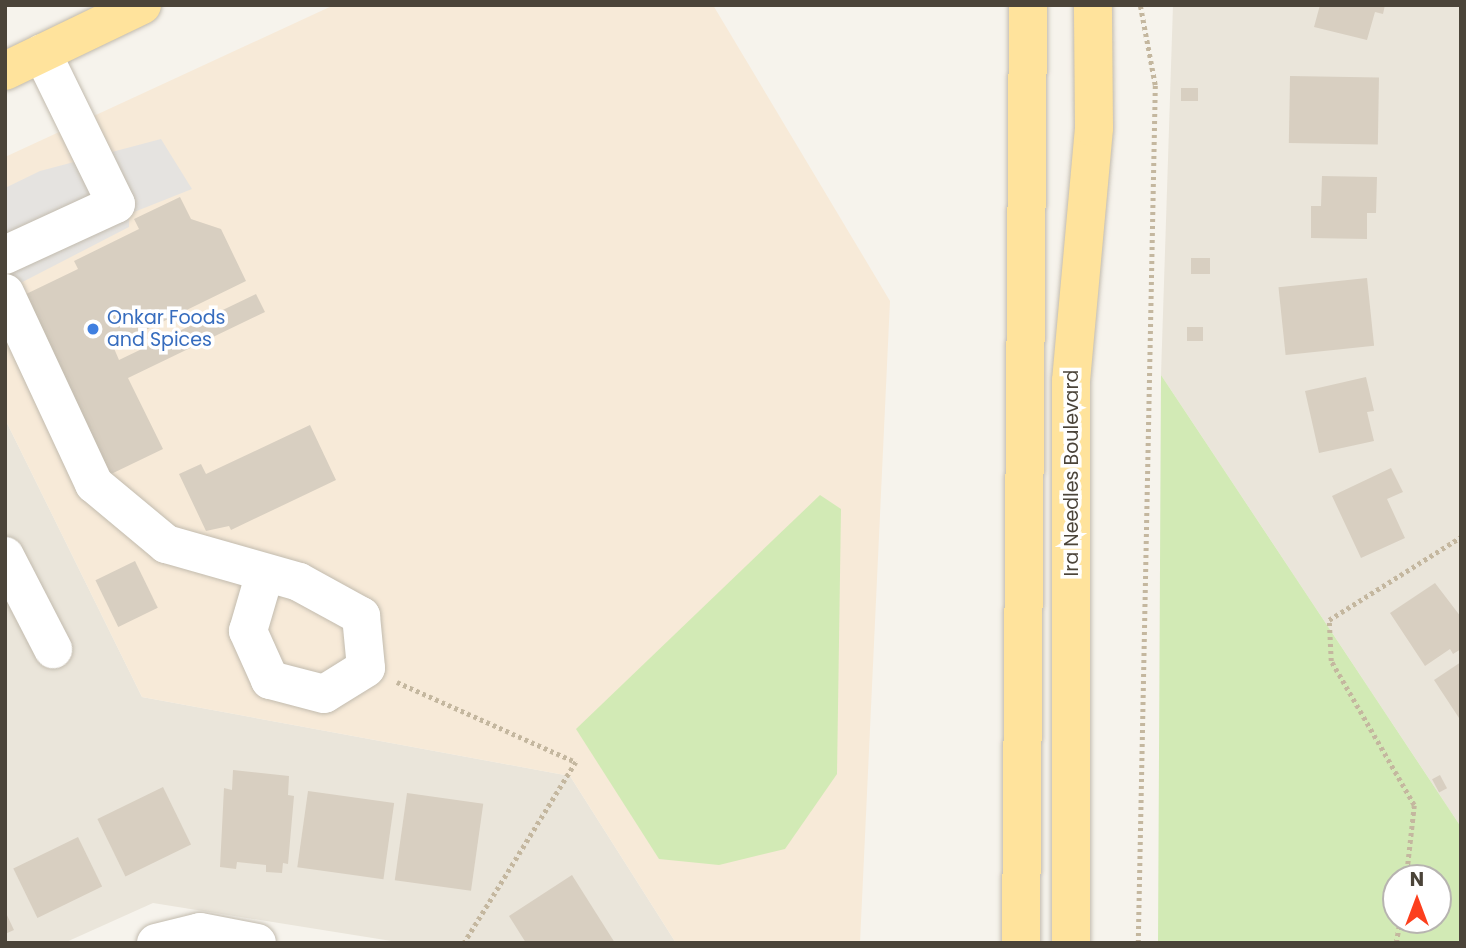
<!DOCTYPE html>
<html>
<head>
<meta charset="utf-8">
<style>
  body { margin:0 }
  #map { position:relative; width:1466px; height:948px; overflow:hidden; background:#f6f3ec; font-family:Poppins,sans-serif }
  div>[style] { position:absolute }
  [style*='--x'] { left:calc(var(--x)*1px); top:calc(var(--y)*1px); width:calc(var(--w)*1px); rotate:calc(var(--a)*1deg) }
  .residential>* { inset:0; background:#eae5da }
  .commercial>* { inset:0; background:#f7ead8 }
  .green>* { inset:0; background:#d2eab5 }
  .parking>* { inset:0; background:#e5e3e0 }
  .building>* { inset:0; background:#d8cfc1; transform-origin:0 0 }
  .path>* { height:4.5px; margin-top:-2.25px; transform-origin:0; background:repeating-linear-gradient(90deg,#c4b79f 0 3.5px,transparent 0 7px) }
  .roads { filter:drop-shadow(0 0 2px #c2bbae) drop-shadow(0 0 2px #c2bbae) }
  .minor>* { height:38px; margin:-19px; padding:0 19px; transform-origin:19px; border-radius:19px; background:#fff }
  .major>* { height:38px; margin:-19px; padding:0 19px; transform-origin:19px; border-radius:19px; background:#ffe39c }
  .dots>* { width:19px; height:19px; translate:-50% -50%; box-sizing:border-box; border:4px solid #fff; border-radius:50% }
  span { translate:-50% -50%; white-space:nowrap; text-align:center; line-height:1.15; -webkit-text-stroke:7px #fff; paint-order:stroke }
  .shop-label { font-size:19px; color:#366cbe }
  .left { translate:0 -50%; text-align:left }
  .street-label { font-size:19px; color:#4b4439 }
  .frame { position:absolute; inset:0; border:7px solid #4b4439; pointer-events:none }
  .north { position:absolute; left:1382px; top:864px; width:70px; height:70px; box-sizing:border-box; background:#fff; border:2px solid #b7b4b0; border-radius:50%; rotate:0deg; font-size:19px; font-weight:700; line-height:28px; text-align:center; color:#4b4439 }
  .north::after { content:''; display:block; margin:auto; width:24px; height:32px; background:#fc3f1d; clip-path:polygon(50% 0,100% 100%,50% 72%,0 100%) }
</style>
</head>
<body>
<div id="map">
  <div class="residential">
    <div style="clip-path:polygon(1173px 5px,1461px 5px,1461px 827px,1161px 375px)"></div>
    <div style="clip-path:polygon(5px 419px,142px 697px,570px 776px,676px 943px,404px 943px,153px 903px,64px 943px,5px 943px)"></div>
  </div>
  <div class="commercial">
    <div style="clip-path:polygon(334px 5px,713px 5px,890px 301px,860px 943px,676px 943px,570px 776px,142px 697px,5px 419px,5px 157px)"></div>
  </div>
  <div class="green">
    <div style="clip-path:polygon(evenodd,1161px 375px,1461px 827px,1461px 943px,1158px 943px,1161px 375px,1396px 878px,1438px 878px,1438px 920px,1396px 920px,1396px 878px)"></div>
    <div style="clip-path:polygon(820px 495px,841px 509px,837px 774px,785px 849px,719px 865px,659px 859px,576px 729px)"></div>
  </div>
  <div class="parking">
    <div style="clip-path:polygon(161px 139px,192px 189px,129px 214px,129px 227px,5px 291px,5px 188px,40px 171px)"></div>
  </div>
  <div class="building">
    <div style="clip-path:polygon(1320px 5px,1385px 5px,1383px 14px,1375px 12px,1367px 40px,1314px 27px)"></div>
    <div style="left:1290px;top:76px;width:89px;height:67px;rotate:1deg"></div>
    <div style="left:1181px;top:88px;width:17px;height:13px"></div>
    <div style="clip-path:polygon(1322px 176px,1377px 177px,1376px 213px,1367px 213px,1367px 239px,1311px 238px,1311px 206px,1321px 206px)"></div>
    <div style="clip-path:polygon(180px 197px,191px 219px,221px 229px,246px 281px,113px 346px,119px 360px,256px 294px,265px 312px,128px 378px,163px 449px,109px 475px,22px 296px,78px 269px,74px 261px,139px 229px,134px 219px)"></div>
    <div style="left:1210px;top:258px;width:16px;height:19px;rotate:90deg"></div>
    <div style="left:1367px;top:278px;width:68px;height:89px;rotate:84deg"></div>
    <div style="left:1187px;top:327px;width:16px;height:14px"></div>
    <div style="clip-path:polygon(1366px 377px,1374px 411px,1367px 412px,1374px 441px,1319px 453px,1305px 391px)"></div>
    <div style="clip-path:polygon(310px 425px,336px 480px,231px 530px,229px 526px,206px 531px,179px 474px,201px 464px,206px 474px)"></div>
    <div style="clip-path:polygon(1391px 468px,1403px 492px,1387px 499px,1405px 538px,1361px 558px,1332px 496px)"></div>
    <div style="left:135px;top:561px;width:52px;height:44px;rotate:64deg"></div>
    <div style="clip-path:polygon(1435px 583px,1461px 617px,1461px 649px,1453px 654px,1450px 649px,1425px 666px,1390px 613px)"></div>
    <div style="clip-path:polygon(1461px 662px,1461px 721px,1434px 680px)"></div>
    <div style="clip-path:polygon(233px 770px,289px 776px,288px 795px,294px 796px,288px 864px,283px 863px,282px 873px,266px 872px,266px 865px,237px 862px,236px 869px,220px 867px,224px 788px,232px 790px)"></div>
    <div style="left:1440px;top:775px;width:15px;height:9px;rotate:62deg"></div>
    <div style="left:163px;top:787px;width:64px;height:73px;rotate:64deg"></div>
    <div style="left:308px;top:791px;width:87px;height:77px;rotate:8deg"></div>
    <div style="left:407px;top:793px;width:77px;height:88px;rotate:8deg"></div>
    <div style="left:78px;top:837px;width:55px;height:72px;rotate:64deg"></div>
    <div style="clip-path:polygon(572px 875px,615px 943px,526px 943px,509px 916px)"></div>
    <div style="clip-path:polygon(5px 911px,14px 930px,5px 934px)"></div>
  </div>
  <div class="path">
    <div style="--x:397;--y:682;--w:196;--a:24.1"></div>
    <div style="--x:576;--y:762;--w:213;--a:121.7"></div>
    <div style="--x:1406;--y:878;--w:73;--a:-83.7"></div>
    <div style="--x:1414;--y:805;--w:166;--a:-120"></div>
    <div style="--x:1331;--y:661;--w:41;--a:-92.8"></div>
    <div style="--x:1329;--y:620;--w:156;--a:-32.2"></div>
    <div style="--x:1138;--y:943;--w:858;--a:-88.86"></div>
    <div style="--x:1155;--y:85;--w:81;--a:-100.6"></div>
    <div style="--x:1396;--y:943;--w:23;--a:-80"></div>
  </div>
  <div class="roads">
    <div class="minor">
      <div style="--x:5;--y:255;--w:122;--a:-24.7"></div>
      <div style="--x:116;--y:204;--w:168;--a:-116.1"></div>
      <div style="--x:5;--y:293;--w:211;--a:65"></div>
      <div style="--x:94;--y:484;--w:94;--a:39.8"></div>
      <div style="--x:166;--y:544;--w:138;--a:15.9"></div>
      <div style="--x:299;--y:582;--w:71;--a:28.7"></div>
      <div style="--x:361;--y:616;--w:52;--a:84.5"></div>
      <div style="--x:366;--y:668;--w:49;--a:148.2"></div>
      <div style="--x:324;--y:694;--w:56;--a:-165.5"></div>
      <div style="--x:270;--y:680;--w:54;--a:-114.2"></div>
      <div style="--x:248;--y:631;--w:60;--a:-73.7"></div>
      <div style="--x:5;--y:556;--w:105;--a:62.7"></div>
      <div style="--x:156;--y:943;--w:45;--a:-14"></div>
      <div style="--x:200;--y:932;--w:58;--a:10.9"></div>
    </div>
    <div class="major">
      <div style="--x:5;--y:71;--w:152;--a:-25.7"></div>
      <div style="--x:1021;--y:943;--w:938;--a:-89.57"></div>
      <div style="--x:1071;--y:943;--w:562;--a:-90"></div>
      <div style="--x:1071;--y:381;--w:254;--a:-84.8"></div>
      <div style="--x:1094;--y:128;--w:123;--a:-90.5"></div>
    </div>
  </div>
  <div class="dots">
    <div style="left:93px;top:329px;background:#3f7fe0"></div>
  </div>
  <div class="shop-label">
    <span class="left" style="left:107px;top:329px">Onkar Foods<br>and Spices</span>
  </div>
  <div class="street-label">
    <span style="left:1072px;top:473px;rotate:-90deg">Ira Needles Boulevard</span>
  </div>
  <div class="frame"></div>
  <div class="north">N</div>
</div>
</body>
</html>
